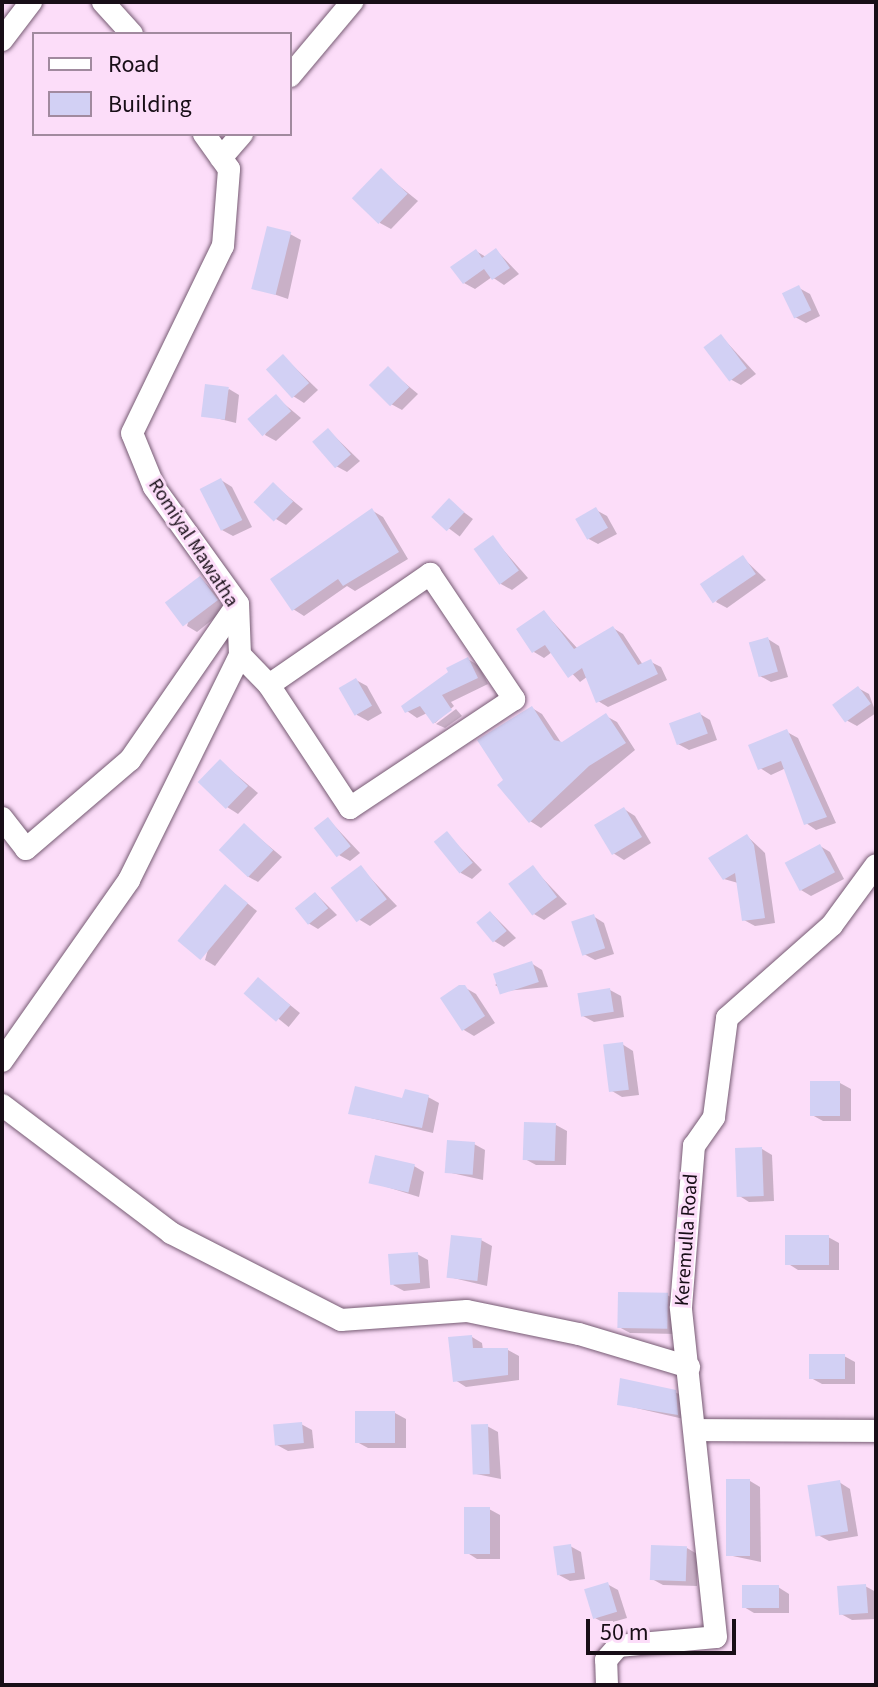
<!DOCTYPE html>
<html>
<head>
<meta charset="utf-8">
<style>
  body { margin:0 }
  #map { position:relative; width:878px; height:1687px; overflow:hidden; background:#fcddf9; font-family:"Source Sans 3",sans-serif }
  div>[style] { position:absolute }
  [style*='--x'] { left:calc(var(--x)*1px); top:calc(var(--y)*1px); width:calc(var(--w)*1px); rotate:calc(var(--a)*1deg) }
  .shadow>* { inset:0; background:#0003; transform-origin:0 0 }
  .building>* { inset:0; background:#d2d0f4; transform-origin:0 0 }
  .roads { filter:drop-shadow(0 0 2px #765b73) drop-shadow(0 0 2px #765b73) }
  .street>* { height:22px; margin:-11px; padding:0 11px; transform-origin:11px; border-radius:11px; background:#fff }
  span { translate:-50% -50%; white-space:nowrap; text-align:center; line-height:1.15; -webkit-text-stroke:6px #fcddf9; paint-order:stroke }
  .street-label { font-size:20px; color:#180e17 }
  .frame { position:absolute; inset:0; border:4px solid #180e17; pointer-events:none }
  .legend { position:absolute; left:32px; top:32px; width:260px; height:104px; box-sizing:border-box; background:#fcddf9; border:2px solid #a18a9f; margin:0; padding:10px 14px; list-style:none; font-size:24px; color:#180e17 }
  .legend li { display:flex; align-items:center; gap:16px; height:40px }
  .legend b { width:40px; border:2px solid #a18a9f }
  .scale { position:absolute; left:586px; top:1619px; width:150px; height:36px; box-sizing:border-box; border:4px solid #180e17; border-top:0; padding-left:10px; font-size:24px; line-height:28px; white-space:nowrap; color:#180e17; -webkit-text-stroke:6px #fcddf9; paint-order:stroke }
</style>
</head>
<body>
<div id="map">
  <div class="shadow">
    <div style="clip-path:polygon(381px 171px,418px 201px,391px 229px,380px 223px)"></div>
    <div style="clip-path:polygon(290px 234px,301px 240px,288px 299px,256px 288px)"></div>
    <div style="clip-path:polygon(496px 250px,519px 274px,504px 285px,492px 277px,475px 289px,464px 283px,476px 251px,486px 257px)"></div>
    <div style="clip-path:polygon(799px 288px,810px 294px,820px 316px,806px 323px,795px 317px)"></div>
    <div style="clip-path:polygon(721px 336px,756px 374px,741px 385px,730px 379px)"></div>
    <div style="clip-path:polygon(284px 357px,318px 390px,304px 403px,293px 396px)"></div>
    <div style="clip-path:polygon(388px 369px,418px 394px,402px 410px,391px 404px)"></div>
    <div style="clip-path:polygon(229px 389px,239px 395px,236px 423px,204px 415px)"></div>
    <div style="clip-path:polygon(276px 397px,301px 418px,276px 441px,265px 435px)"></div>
    <div style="clip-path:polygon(328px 430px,360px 461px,347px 472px,336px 466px)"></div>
    <div style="clip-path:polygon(221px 480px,232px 487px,252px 527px,233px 536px,222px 530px)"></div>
    <div style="clip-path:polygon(274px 485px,303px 509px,286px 525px,276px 519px)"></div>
    <div style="left:449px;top:501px;width:30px;height:22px;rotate:37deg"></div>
    <div style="clip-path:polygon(596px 510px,607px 516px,617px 534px,598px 544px,587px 538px)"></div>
    <div style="clip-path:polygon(373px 511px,383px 517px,408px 559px,355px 591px,347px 586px,304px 616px,293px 609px)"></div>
    <div style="clip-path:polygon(493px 538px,528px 578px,512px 590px,501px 584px)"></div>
    <div style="clip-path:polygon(743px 558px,766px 580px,727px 608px,716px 602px)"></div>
    <div style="clip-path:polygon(201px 578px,228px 607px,197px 632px,187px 626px)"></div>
    <div style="clip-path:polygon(544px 612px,578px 649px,613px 628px,623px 634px,643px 665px,651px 662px,661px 667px,667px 680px,608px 707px,598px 701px,588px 676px,580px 682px,552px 652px,544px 658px,534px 652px)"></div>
    <div style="clip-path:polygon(768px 639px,779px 646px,788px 677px,771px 682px,760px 676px)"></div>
    <div style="clip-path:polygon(468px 659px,479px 666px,488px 684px,451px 702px,454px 706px,435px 723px,427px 713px,417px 718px,407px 711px)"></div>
    <div style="clip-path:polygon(356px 680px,367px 686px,382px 713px,368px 721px,357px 715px)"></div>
    <div style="clip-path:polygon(858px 688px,869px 694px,876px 713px,857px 726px,846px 720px)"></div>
    <div style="clip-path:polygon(532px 708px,542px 714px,562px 744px,606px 716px,617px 722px,635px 750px,541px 828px,530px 821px,506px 780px)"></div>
    <div style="clip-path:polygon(456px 709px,462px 716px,445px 728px,436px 724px)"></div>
    <div style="clip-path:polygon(700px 714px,710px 720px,717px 740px,689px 750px,678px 744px)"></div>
    <div style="clip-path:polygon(787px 732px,798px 738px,836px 823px,816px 830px,806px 823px,786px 768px,771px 775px,760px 768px)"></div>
    <div style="clip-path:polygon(221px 762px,258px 793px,238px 814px,227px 807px)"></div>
    <div style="clip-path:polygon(624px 809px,635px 816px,651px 843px,624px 860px,613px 853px)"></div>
    <div style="clip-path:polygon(328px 819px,360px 853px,350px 861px,339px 855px)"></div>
    <div style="clip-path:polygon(244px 825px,282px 857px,258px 882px,247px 876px)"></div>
    <div style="clip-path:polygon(447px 834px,482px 870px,472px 879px,461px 873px)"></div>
    <div style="clip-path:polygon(747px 836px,765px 853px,775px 923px,755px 926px,744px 920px,738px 883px,724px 879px)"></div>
    <div style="clip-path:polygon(820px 846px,830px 852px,844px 879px,811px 896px,801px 890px)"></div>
    <div style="clip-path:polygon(361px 868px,397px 906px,370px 926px,360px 920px)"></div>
    <div style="clip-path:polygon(533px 868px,567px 904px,544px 920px,534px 914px)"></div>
    <div style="clip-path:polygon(226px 886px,257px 911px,215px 966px,205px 960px)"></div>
    <div style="clip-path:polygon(316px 894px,337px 915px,318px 929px,308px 923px)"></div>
    <div style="clip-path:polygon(491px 913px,516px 938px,504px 947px,494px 941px)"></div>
    <div style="clip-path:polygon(593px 916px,604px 923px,614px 954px,595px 960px,584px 954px)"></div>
    <div style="clip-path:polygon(531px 963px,542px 970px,548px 987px,505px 991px,495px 985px)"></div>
    <div style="left:258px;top:979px;width:54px;height:18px;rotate:39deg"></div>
    <div style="clip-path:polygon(464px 987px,476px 994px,495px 1023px,474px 1036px,464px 1030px)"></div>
    <div style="clip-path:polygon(610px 990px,621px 996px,624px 1017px,594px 1022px,583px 1016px)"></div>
    <div style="clip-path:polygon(622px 1044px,633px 1051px,639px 1095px,622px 1097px,612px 1091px)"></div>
    <div style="clip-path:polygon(840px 1083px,851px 1089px,851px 1121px,823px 1121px,812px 1115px)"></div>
    <div style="clip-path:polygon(428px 1097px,439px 1103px,433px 1133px,350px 1113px)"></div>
    <div style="clip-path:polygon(556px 1125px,567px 1131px,566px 1165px,536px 1165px,525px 1159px)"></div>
    <div style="clip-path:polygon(474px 1144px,485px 1150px,483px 1180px,447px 1172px)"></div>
    <div style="clip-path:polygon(762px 1149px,772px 1155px,774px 1201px,749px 1202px,738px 1195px)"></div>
    <div style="clip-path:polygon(414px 1166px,424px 1172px,419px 1197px,371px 1182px)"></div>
    <div style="clip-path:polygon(828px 1237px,839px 1243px,839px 1270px,798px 1270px,787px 1263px)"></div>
    <div style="clip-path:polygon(481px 1240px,492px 1246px,487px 1286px,449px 1277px)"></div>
    <div style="clip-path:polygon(417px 1254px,428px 1260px,430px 1288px,404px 1291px,393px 1285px)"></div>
    <div style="clip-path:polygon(667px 1295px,678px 1301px,677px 1334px,630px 1333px,619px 1327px)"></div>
    <div style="clip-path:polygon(472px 1337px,482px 1343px,483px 1350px,508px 1350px,519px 1356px,519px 1380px,466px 1387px,455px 1380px)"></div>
    <div style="clip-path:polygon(844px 1356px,855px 1362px,855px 1384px,822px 1384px,811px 1378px)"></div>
    <div style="clip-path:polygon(675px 1392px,686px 1398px,688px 1420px,619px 1404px)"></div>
    <div style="clip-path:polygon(395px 1413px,406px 1419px,406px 1448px,368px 1448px,357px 1442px)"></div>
    <div style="clip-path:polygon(301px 1424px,312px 1430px,314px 1448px,288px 1451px,277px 1445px)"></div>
    <div style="clip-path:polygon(487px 1426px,498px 1432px,501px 1479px,476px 1474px)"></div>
    <div style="clip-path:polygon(750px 1481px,760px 1487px,761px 1562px,728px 1555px)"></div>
    <div style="clip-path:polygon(839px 1482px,850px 1489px,858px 1536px,829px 1541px,818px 1535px)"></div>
    <div style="clip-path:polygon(489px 1509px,500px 1515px,500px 1559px,477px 1559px,466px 1552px)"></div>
    <div style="clip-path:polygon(570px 1546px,581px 1552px,585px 1579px,570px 1581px,559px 1575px)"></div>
    <div style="clip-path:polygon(687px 1548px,697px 1554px,697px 1586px,663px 1585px,652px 1579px)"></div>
    <div style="clip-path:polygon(607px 1584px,618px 1590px,627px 1618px,606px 1624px,595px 1618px)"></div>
    <div style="clip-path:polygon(865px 1586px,876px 1592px,876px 1619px,852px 1620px,841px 1614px)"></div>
    <div style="clip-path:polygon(778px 1587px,789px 1594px,789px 1613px,754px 1613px,744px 1607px)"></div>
  </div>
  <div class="building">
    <div style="left:381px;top:168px;width:37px;height:42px;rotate:44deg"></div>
    <div style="left:267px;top:226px;width:25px;height:65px;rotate:14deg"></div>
    <div style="clip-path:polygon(496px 248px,510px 268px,492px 280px,484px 269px,463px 284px,450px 267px,476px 249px,482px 258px)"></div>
    <div style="left:799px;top:285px;width:28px;height:19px;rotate:64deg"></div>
    <div style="left:721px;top:334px;width:43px;height:22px;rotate:53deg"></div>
    <div style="left:283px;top:354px;width:39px;height:23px;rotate:48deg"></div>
    <div style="left:388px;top:366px;width:30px;height:27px;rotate:45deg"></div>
    <div style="left:205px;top:384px;width:24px;height:33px;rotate:7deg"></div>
    <div style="left:276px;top:394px;width:23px;height:38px;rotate:49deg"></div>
    <div style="left:328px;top:428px;width:35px;height:21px;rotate:49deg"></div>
    <div style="left:221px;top:478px;width:47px;height:24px;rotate:63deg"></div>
    <div style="left:273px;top:482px;width:28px;height:28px;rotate:44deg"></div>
    <div style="left:449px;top:498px;width:21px;height:26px;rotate:43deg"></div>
    <div style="left:596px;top:507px;width:24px;height:24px;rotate:60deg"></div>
    <div style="clip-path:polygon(372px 508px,399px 552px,343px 586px,338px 579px,292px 611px,270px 579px)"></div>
    <div style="left:493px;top:535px;width:44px;height:24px;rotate:54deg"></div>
    <div style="left:743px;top:555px;width:23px;height:52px;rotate:56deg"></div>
    <div style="left:200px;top:576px;width:30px;height:44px;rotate:53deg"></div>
    <div style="clip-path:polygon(544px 610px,574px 649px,613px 626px,638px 665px,651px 659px,658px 674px,596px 703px,582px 668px,568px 678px,545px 645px,532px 653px,516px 629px)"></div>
    <div style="left:768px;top:637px;width:36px;height:20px;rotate:74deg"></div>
    <div style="clip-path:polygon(468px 657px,478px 678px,442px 695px,452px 710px,433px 724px,420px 706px,405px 713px,401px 706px,448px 672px,446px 668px)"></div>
    <div style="left:356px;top:678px;width:32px;height:20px;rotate:60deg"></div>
    <div style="left:858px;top:686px;width:22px;height:32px;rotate:54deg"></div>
    <div style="clip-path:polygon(532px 706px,554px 740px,562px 742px,606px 713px,626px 743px,589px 766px,529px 823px,497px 785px,503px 780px,477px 740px)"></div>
    <div style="left:700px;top:712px;width:23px;height:33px;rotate:70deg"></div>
    <div style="clip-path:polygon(787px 729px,827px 817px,804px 825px,781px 761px,758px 770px,748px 745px)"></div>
    <div style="left:220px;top:759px;width:39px;height:32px;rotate:44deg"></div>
    <div style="left:624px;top:807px;width:35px;height:35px;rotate:59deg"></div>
    <div style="left:328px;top:817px;width:37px;height:18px;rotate:52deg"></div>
    <div style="left:244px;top:823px;width:40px;height:37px;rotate:43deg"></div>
    <div style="left:447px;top:831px;width:41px;height:17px;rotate:51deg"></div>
    <div style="clip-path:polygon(747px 834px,754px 845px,765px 918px,742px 921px,735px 873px,723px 880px,708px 858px)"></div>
    <div style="left:820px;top:844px;width:32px;height:40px;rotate:62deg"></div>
    <div style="left:361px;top:865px;width:43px;height:38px;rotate:53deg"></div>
    <div style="left:533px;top:865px;width:40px;height:31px;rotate:53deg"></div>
    <div style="left:225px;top:884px;width:30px;height:74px;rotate:40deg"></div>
    <div style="left:315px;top:892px;width:21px;height:26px;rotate:51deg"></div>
    <div style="left:490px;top:911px;width:26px;height:18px;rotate:50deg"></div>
    <div style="left:594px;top:914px;width:36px;height:24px;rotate:72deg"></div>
    <div style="left:532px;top:961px;width:22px;height:41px;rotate:72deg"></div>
    <div style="left:258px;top:977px;width:43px;height:22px;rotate:41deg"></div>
    <div style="clip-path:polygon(459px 985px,465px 985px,485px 1016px,462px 1031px,440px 998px)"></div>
    <div style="left:610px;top:988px;width:24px;height:33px;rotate:81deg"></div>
    <div style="left:623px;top:1042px;width:48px;height:20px;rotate:83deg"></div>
    <div style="left:810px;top:1081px;width:30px;height:35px"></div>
    <div style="clip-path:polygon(355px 1086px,402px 1098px,405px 1089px,429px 1095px,422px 1128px,348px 1114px)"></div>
    <div style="left:524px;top:1122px;width:32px;height:38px;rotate:2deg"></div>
    <div style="left:447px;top:1140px;width:28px;height:33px;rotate:4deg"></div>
    <div style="left:762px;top:1147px;width:49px;height:27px;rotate:88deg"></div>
    <div style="left:375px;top:1155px;width:41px;height:29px;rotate:13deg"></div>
    <div style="left:451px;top:1235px;width:31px;height:43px;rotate:6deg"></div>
    <div style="left:785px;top:1235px;width:44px;height:30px"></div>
    <div style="left:418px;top:1252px;width:31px;height:30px;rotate:86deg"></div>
    <div style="left:618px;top:1292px;width:50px;height:36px;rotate:1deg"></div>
    <div style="clip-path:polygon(472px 1335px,473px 1348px,508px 1348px,508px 1375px,453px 1382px,448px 1337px)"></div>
    <div style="left:809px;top:1354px;width:36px;height:25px"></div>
    <div style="clip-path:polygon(620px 1378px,676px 1390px,678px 1415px,617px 1405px)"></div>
    <div style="left:355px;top:1411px;width:40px;height:32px"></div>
    <div style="left:302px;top:1422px;width:21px;height:29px;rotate:85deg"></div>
    <div style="left:488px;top:1424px;width:50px;height:17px;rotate:88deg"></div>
    <div style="left:726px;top:1479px;width:24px;height:77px"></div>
    <div style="left:840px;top:1480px;width:52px;height:33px;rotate:81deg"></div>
    <div style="left:464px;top:1507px;width:26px;height:47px"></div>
    <div style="left:571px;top:1544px;width:29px;height:18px;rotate:82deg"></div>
    <div style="left:651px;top:1545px;width:36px;height:35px;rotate:2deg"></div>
    <div style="left:608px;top:1582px;width:31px;height:25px;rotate:73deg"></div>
    <div style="left:866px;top:1584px;width:29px;height:29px;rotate:86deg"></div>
    <div style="left:742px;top:1585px;width:37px;height:23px"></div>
  </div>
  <div class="roads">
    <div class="street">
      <div style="--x:103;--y:2;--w:43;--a:47.8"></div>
      <div style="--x:2;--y:40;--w:48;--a:-52.7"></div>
      <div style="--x:290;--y:76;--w:97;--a:-50"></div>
      <div style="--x:221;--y:158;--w:32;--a:-49"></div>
      <div style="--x:240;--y:655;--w:42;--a:46"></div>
      <div style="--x:269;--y:685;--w:196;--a:-34.6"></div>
      <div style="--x:430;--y:574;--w:151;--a:56.1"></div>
      <div style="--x:514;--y:699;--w:197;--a:146.4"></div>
      <div style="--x:350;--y:808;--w:147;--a:-123.4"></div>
      <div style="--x:2;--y:818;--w:39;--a:52"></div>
      <div style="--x:26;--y:849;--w:137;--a:-40.6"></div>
      <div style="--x:130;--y:760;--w:188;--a:-55.4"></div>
      <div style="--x:2;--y:1061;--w:221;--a:-54.9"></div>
      <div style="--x:129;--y:880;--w:251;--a:-63.7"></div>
      <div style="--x:240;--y:655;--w:51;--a:-92.2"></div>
      <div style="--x:238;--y:604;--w:144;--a:-125.7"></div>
      <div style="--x:154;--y:487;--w:58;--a:-112.2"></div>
      <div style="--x:132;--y:433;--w:208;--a:-64.1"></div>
      <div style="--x:223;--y:246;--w:77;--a:-85.5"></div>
      <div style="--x:229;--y:169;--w:43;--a:-125.5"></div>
      <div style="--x:2;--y:1105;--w:212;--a:37.1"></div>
      <div style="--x:171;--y:1233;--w:191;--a:27.1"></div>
      <div style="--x:341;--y:1320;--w:126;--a:-4.1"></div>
      <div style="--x:467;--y:1311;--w:114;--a:11.6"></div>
      <div style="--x:579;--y:1334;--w:115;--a:16.7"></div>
      <div style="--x:695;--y:1430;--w:181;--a:0.3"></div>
      <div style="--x:607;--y:1685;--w:25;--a:-92"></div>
      <div style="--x:606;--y:1660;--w:18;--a:-49"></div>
      <div style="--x:618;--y:1646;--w:98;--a:-5.2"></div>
      <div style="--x:716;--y:1637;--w:332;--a:-96.1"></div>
      <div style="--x:681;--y:1307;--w:162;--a:-85.4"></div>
      <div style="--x:694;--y:1146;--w:35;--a:-55"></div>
      <div style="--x:714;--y:1117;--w:100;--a:-82.5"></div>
      <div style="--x:727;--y:1018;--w:140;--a:-41.5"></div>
      <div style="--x:832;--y:925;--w:74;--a:-53.7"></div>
    </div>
  </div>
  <div class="street-label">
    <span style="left:193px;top:543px;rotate:57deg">Romiyal Mawatha</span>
    <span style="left:687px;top:1240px;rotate:-86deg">Keremulla Road</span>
  </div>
  <div class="frame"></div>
  <ul class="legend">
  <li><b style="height:10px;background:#fff"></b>Road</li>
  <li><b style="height:22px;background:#d2d0f4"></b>Building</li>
  </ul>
  <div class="scale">50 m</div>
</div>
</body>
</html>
